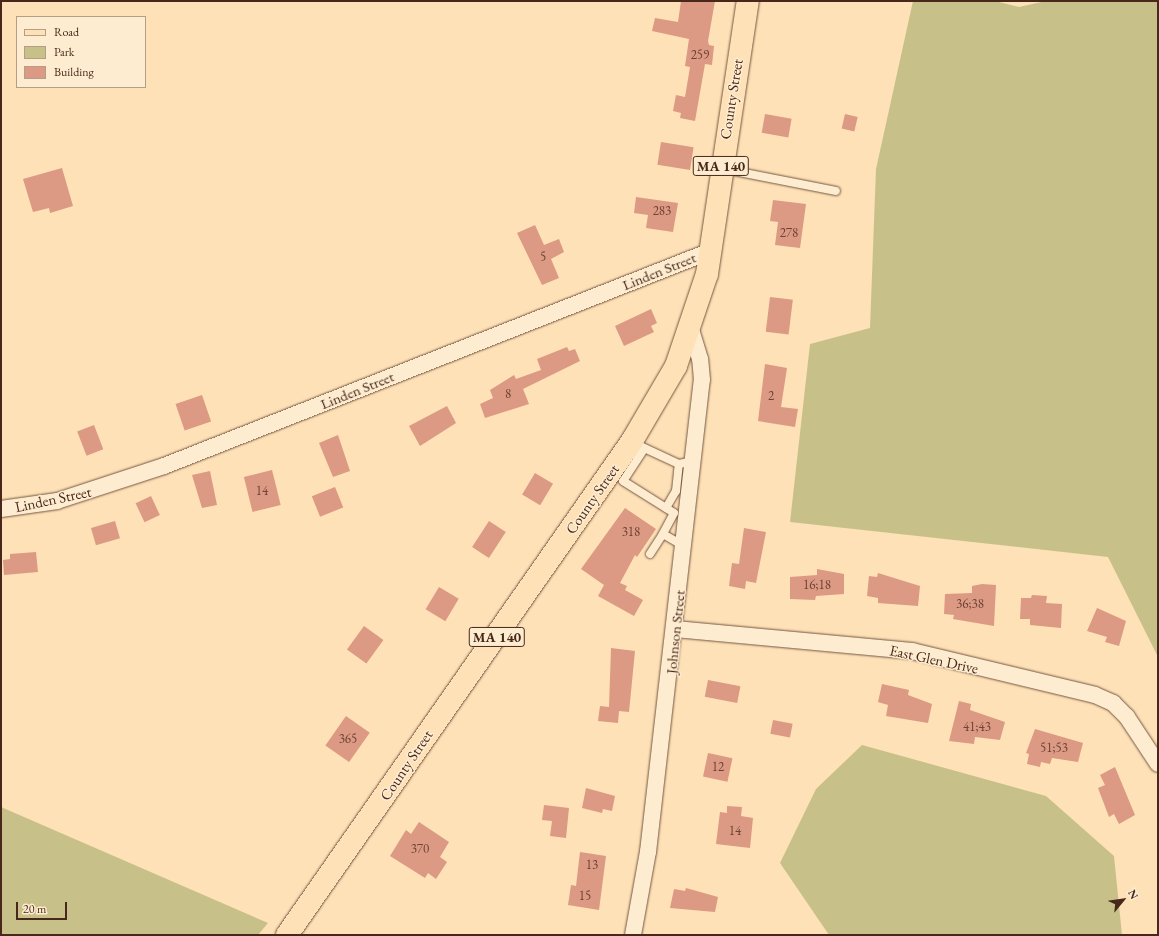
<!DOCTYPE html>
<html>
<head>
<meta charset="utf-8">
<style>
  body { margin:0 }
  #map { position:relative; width:1159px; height:936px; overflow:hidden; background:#fee1b7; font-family:"EB Garamond",serif }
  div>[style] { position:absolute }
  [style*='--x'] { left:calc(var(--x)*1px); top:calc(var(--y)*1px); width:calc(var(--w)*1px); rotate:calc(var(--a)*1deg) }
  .green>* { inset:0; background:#c7c189 }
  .building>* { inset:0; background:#dc9983; transform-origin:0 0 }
  .roads { filter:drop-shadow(0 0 1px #765641) drop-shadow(0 0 1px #765641) }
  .service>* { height:8px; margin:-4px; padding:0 4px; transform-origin:4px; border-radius:4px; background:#feecd0 }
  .minor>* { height:16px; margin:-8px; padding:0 8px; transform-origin:8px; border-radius:8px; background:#feecd0 }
  .primary>* { height:22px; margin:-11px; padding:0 11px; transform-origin:11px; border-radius:11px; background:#fee1b7 }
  span { translate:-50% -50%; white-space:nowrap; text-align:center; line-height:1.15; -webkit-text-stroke:3px #feecd0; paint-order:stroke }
  .number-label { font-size:13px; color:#6d4434 }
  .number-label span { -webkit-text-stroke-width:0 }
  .shield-label span { padding:1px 3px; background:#feecd0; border:1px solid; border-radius:3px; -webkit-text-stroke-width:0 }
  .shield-label { font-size:14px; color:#48281a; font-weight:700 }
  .street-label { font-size:15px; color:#48281a }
  .frame { position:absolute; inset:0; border:2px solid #48281a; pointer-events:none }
  .legend { position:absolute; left:16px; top:16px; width:130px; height:72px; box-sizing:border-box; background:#feecd0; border:1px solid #b59e87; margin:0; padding:5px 7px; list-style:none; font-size:12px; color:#48281a }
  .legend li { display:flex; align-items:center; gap:8px; height:20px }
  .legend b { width:20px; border:1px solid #b59e87 }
  .north { position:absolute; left:1103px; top:880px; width:40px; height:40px; -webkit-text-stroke:3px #feecd0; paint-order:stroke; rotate:61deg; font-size:11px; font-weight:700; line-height:16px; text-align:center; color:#48281a }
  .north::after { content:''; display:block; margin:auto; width:14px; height:18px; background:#48281a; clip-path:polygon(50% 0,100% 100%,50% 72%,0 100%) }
  .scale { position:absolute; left:16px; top:902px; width:51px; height:18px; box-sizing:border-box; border:2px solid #48281a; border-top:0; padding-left:5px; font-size:12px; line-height:14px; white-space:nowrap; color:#48281a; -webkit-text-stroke:3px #feecd0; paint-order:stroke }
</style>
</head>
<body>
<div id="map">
  <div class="green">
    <div style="clip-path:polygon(913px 1px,995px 1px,1019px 7px,1046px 1px,1158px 1px,1158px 657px,1108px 557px,790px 522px,810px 344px,870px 328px,876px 169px)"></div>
    <div style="clip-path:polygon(862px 745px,1046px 796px,1114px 856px,1122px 935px,829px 935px,780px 863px,816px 789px)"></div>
    <div style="clip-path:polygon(1px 807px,268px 923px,258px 935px,1px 935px)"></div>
  </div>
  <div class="building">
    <div style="clip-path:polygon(681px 1px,715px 1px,708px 41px,709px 45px,714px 46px,712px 65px,705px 64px,695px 121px,680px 118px,681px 113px,673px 111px,676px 95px,685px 97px,690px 67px,685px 66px,689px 39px,652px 31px,655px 18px,678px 22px)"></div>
    <div style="left:765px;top:114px;width:27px;height:19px;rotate:10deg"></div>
    <div style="left:845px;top:114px;width:13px;height:15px;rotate:13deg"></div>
    <div style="left:661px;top:142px;width:33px;height:23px;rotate:9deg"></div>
    <div style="clip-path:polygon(62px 168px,73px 206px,50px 213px,49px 208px,33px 212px,23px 179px)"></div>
    <div style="clip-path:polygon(636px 197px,678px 203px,673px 232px,646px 228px,648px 215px,634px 213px)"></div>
    <div style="clip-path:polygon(773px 200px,806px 204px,800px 248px,775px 245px,778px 222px,770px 221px)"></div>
    <div style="clip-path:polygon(535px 225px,544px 245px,559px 239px,564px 252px,551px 259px,559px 278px,542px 285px,517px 233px)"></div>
    <div style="left:770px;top:297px;width:23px;height:35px;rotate:7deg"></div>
    <div style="clip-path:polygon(651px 309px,657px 323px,651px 326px,654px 332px,624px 346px,615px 326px)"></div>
    <div style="clip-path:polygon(567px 347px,569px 351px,575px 349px,580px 361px,523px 389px,529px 404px,485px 418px,480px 404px,493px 398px,490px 390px,514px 375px,516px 379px,541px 370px,537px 359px)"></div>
    <div style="clip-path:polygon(765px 364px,787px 368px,781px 407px,798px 409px,795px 427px,758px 421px)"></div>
    <div style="left:202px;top:395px;width:28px;height:28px;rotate:71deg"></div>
    <div style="clip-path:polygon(447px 406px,456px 423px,420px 446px,409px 426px)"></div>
    <div style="left:94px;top:425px;width:26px;height:18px;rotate:69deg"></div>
    <div style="clip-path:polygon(338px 435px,350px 471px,333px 477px,319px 443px)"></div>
    <div style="left:272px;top:470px;width:36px;height:29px;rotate:76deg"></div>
    <div style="clip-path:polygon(210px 471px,217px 505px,202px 508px,192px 475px)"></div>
    <div style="left:535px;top:473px;width:21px;height:25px;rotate:31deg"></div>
    <div style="left:335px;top:487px;width:22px;height:25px;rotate:68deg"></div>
    <div style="left:151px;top:496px;width:21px;height:17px;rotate:65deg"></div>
    <div style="clip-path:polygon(625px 508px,656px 529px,637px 557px,635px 555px,620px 583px,627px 586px,625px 590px,643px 600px,634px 616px,598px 596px,604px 585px,581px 569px)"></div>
    <div style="left:115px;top:521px;width:18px;height:25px;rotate:74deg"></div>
    <div style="left:489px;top:521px;width:20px;height:31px;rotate:33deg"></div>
    <div style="clip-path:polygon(744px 528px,766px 532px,756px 583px,746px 581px,745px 589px,729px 586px,732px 563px,739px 564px)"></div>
    <div style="clip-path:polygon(36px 552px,38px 572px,4px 575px,3px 560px,10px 559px,10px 554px)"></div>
    <div style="clip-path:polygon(817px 569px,844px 574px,844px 594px,816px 596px,815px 600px,790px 599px,790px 577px,817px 575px)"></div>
    <div style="clip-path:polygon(878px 573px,920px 586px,918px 606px,878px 603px,878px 598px,867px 596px,869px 576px,877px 577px)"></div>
    <div style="clip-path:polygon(982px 584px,996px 585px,994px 626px,953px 619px,954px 615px,944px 614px,945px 594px,972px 593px,972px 586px)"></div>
    <div style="left:439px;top:587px;width:23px;height:26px;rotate:31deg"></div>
    <div style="clip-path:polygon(1032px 595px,1047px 596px,1046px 603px,1062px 604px,1061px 628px,1030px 625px,1030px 619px,1020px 619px,1021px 598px,1031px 598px)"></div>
    <div style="clip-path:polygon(1097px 608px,1126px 621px,1119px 646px,1105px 642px,1107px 637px,1087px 631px)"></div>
    <div style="left:364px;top:626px;width:24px;height:29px;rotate:36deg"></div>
    <div style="clip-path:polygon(611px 648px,635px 651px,629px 712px,619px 711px,618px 723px,598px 721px,600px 706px,609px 707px)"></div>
    <div style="left:708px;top:680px;width:33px;height:17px;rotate:11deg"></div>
    <div style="clip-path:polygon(882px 684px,909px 690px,908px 695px,932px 704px,928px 723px,886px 716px,888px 705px,878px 702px)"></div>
    <div style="clip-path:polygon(959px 701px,971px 704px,970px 710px,1005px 722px,1000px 740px,975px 737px,974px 744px,949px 741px)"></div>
    <div style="left:346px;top:716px;width:29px;height:36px;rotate:35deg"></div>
    <div style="left:773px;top:720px;width:20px;height:14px;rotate:11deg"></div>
    <div style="clip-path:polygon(1035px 729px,1083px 743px,1078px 762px,1052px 758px,1050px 764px,1041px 762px,1040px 767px,1027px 764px,1029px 754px,1026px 753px)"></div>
    <div style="left:708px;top:753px;width:25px;height:24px;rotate:12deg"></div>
    <div style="clip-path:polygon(1115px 767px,1135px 815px,1119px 824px,1114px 814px,1109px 817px,1098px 788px,1105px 785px,1100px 775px)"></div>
    <div style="clip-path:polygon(586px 788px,615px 796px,612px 811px,603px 809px,602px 813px,582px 808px)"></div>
    <div style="clip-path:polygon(544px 805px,569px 808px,566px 838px,550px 836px,552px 821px,542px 820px)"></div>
    <div style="clip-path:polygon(727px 806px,742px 807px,741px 816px,753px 818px,750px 848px,716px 844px,720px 812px,727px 813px)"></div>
    <div style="clip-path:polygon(419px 822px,449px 842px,440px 857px,447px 862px,436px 879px,428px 873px,425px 878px,390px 856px,406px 830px,411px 834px)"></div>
    <div style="clip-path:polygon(580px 852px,606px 856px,599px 910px,568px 905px,571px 885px,576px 886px)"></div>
    <div style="clip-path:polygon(686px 888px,718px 897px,715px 912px,670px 908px,674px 889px,685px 891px)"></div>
  </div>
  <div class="roads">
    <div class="service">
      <div style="--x:724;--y:169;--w:114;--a:11.1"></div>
      <div style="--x:640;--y:446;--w:43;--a:24.8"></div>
      <div style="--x:679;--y:464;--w:14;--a:-12"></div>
      <div style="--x:644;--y:449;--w:38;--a:123"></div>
      <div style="--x:623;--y:481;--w:60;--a:32.1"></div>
      <div style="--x:674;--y:513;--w:24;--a:118"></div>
      <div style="--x:666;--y:508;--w:20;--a:-60"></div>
      <div style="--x:676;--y:491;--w:27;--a:-84"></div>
      <div style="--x:650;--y:554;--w:24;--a:-57"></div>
      <div style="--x:663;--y:534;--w:24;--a:30"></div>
    </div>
    <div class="minor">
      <div style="--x:1;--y:509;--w:57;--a:-8.1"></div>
      <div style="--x:57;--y:501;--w:113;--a:-18.1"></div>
      <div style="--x:164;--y:466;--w:585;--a:-21.47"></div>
      <div style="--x:675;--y:629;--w:238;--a:5.3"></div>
      <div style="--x:912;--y:651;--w:188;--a:13.5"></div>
      <div style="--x:1095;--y:695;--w:20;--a:24"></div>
      <div style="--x:1113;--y:703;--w:20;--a:45"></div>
      <div style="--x:1127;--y:717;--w:56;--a:56.6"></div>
      <div style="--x:633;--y:935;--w:84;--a:-79.8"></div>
      <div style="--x:648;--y:852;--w:475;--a:-83.5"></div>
      <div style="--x:702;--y:380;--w:21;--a:-95"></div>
      <div style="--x:700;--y:359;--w:31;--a:-107"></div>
    </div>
    <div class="primary">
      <div style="--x:287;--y:935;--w:603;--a:-55.07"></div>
      <div style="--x:632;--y:441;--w:87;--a:-59.6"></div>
      <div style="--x:676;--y:366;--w:97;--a:-71.4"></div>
      <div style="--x:707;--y:274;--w:276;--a:-81.5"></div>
    </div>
  </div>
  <div class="number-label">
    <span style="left:700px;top:55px">259</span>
    <span style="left:662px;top:211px">283</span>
    <span style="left:789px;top:233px">278</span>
    <span style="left:543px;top:257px">5</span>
    <span style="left:508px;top:394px">8</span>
    <span style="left:771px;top:396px">2</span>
    <span style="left:262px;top:491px">14</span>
    <span style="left:631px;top:532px">318</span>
    <span style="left:817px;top:585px">16;18</span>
    <span style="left:970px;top:604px">36;38</span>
    <span style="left:977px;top:727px">41;43</span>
    <span style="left:348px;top:739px">365</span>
    <span style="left:1054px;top:748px">51;53</span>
    <span style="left:718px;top:767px">12</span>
    <span style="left:735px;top:831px">14</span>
    <span style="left:420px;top:849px">370</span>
    <span style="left:592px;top:865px">13</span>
    <span style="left:585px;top:896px">15</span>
  </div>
  <div class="shield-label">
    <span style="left:721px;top:166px">MA 140</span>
    <span style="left:497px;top:637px">MA 140</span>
  </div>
  <div class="street-label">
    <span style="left:731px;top:99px;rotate:-81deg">County Street</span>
    <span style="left:659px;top:271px;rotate:-22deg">Linden Street</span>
    <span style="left:357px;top:390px;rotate:-22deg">Linden Street</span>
    <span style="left:53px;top:499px;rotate:-12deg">Linden Street</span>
    <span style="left:592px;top:499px;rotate:-55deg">County Street</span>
    <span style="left:675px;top:632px;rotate:-84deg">Johnson Street</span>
    <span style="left:934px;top:659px;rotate:12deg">East Glen Drive</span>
    <span style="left:406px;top:765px;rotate:-56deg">County Street</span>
  </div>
  <div class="frame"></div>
  <ul class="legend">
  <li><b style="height:5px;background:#fee1b7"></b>Road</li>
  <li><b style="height:11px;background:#c7c189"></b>Park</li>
  <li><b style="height:11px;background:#dc9983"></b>Building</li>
  </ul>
  <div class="north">N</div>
  <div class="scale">20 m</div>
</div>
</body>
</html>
